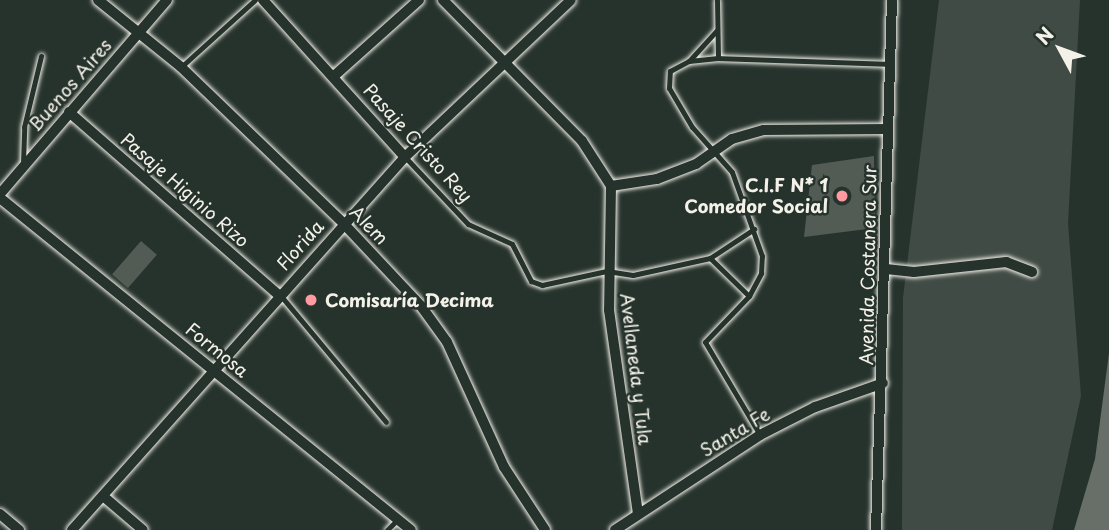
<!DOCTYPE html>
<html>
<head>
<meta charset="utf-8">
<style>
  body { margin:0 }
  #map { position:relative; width:1109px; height:530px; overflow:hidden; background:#26332d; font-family:"Playpen Sans",sans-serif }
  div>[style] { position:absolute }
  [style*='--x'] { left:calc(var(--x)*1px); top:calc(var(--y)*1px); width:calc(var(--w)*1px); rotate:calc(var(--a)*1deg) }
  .green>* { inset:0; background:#414b45 }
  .water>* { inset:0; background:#676f68 }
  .building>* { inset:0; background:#525c55; transform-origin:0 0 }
  .roads { filter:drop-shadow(0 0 2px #f4f1e8) drop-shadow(0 0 2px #f4f1e8) }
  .lane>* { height:5px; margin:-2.5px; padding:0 2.5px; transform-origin:2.5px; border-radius:2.5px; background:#26332d }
  .street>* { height:10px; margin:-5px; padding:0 5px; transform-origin:5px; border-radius:5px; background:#26332d }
  .dots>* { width:19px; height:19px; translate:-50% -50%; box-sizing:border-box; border:4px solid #26332d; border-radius:50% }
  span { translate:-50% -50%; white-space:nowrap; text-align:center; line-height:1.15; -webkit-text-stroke:5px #26332d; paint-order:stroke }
  .street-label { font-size:18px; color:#f4f1e8 }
  .poi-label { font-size:18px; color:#f4f1e8; font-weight:700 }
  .right { translate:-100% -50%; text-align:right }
  .left { translate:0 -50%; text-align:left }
  .north { position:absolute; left:1025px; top:14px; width:70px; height:70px; -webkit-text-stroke:5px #26332d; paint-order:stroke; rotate:311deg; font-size:19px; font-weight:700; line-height:28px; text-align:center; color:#f4f1e8 }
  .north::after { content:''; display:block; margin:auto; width:24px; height:32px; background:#f4f1e8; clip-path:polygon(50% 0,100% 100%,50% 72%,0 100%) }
</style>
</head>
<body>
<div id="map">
  <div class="green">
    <div style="clip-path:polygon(939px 0,1080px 0,1068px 223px,1081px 396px,1052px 530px,902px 530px,903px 298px)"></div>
  </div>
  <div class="water">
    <div style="clip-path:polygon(1109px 353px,1109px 530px,1074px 530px,1095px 459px)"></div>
  </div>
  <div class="building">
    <div style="clip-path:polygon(874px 156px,875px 228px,804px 237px,812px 165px)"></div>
    <div style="left:141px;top:241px;width:21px;height:44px;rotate:41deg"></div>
  </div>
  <div class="roads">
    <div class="lane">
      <div style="--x:717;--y:0;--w:58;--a:89"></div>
      <div style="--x:689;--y:61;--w:42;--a:-47.9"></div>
      <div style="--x:181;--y:67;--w:100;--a:-42.2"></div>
      <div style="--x:405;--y:157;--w:92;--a:46.8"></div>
      <div style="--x:468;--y:224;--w:48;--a:24.4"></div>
      <div style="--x:512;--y:244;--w:42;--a:62.8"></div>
      <div style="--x:531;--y:281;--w:12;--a:20"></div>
      <div style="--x:542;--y:285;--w:66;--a:-12.2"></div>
      <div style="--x:607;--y:271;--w:26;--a:9"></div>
      <div style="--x:633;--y:275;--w:79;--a:-12.4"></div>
      <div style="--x:710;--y:258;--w:53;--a:-33.4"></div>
      <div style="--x:23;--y:163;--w:36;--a:-88"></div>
      <div style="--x:24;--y:127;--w:73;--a:-76.5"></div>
      <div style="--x:710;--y:258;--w:54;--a:44.3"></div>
      <div style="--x:281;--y:296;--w:164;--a:50.2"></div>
      <div style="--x:760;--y:435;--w:108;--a:-120.6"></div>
      <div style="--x:705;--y:342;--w:64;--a:-46.3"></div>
      <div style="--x:749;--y:296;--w:26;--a:-62"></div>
      <div style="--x:761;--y:273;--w:17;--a:-87"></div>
      <div style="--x:762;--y:256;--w:89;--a:-109.7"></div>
      <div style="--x:732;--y:172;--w:60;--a:-131.6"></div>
      <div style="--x:692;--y:127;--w:45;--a:-120.5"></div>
      <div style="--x:669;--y:88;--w:17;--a:-87"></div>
      <div style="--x:670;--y:71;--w:21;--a:-28"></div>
      <div style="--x:689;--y:61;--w:29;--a:-6"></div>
      <div style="--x:718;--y:58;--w:172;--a:2"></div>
      <div style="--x:387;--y:530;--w:16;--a:-45"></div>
    </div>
    <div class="street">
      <div style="--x:98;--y:0;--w:107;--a:38.9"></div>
      <div style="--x:181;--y:67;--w:226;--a:43.9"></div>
      <div style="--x:344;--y:224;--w:112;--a:46.8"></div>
      <div style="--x:421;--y:306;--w:44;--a:54.2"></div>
      <div style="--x:447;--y:342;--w:137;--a:65.5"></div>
      <div style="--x:504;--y:467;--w:75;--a:56.9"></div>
      <div style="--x:263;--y:0;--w:212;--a:47.9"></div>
      <div style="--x:443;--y:0;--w:198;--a:45.4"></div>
      <div style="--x:582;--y:141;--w:54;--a:57.2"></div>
      <div style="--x:611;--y:186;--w:124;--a:90.9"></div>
      <div style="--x:609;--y:310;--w:205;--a:81.9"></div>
      <div style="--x:334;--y:76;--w:114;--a:-41.8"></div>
      <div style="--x:69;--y:112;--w:279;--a:41.1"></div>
      <div style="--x:611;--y:186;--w:47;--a:-8.7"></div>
      <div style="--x:657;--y:179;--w:42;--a:-21"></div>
      <div style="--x:696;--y:164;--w:44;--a:-34.8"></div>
      <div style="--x:732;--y:139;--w:33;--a:-16"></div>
      <div style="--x:764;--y:130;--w:124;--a:-0.5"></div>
      <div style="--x:0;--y:194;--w:256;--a:-49.3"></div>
      <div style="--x:0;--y:198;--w:528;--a:38.93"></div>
      <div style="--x:886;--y:269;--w:28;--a:6"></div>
      <div style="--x:914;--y:272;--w:93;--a:-6.2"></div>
      <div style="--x:1006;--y:262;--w:28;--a:21"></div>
      <div style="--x:103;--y:496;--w:52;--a:40.4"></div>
      <div style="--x:0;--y:514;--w:25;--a:40"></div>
      <div style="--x:72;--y:530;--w:500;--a:-48.24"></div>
      <div style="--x:405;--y:157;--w:228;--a:-43.4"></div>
      <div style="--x:615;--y:530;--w:173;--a:-33.2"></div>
      <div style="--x:760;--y:435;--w:62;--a:-27"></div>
      <div style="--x:815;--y:407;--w:72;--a:-19.4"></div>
      <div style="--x:876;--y:530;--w:530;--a:-88.27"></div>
    </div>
  </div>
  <div class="dots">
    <div style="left:842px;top:196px;background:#ff9aa2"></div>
    <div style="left:311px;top:300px;background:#ff9aa2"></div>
  </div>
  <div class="street-label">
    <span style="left:70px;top:85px;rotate:-49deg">Buenos Aires</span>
    <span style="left:418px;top:143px;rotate:48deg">Pasaje Cristo Rey</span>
    <span style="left:185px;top:190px;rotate:41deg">Pasaje Higinio Rizo</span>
    <span style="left:369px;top:225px;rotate:46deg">Alem</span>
    <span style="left:300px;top:245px;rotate:-48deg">Florida</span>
    <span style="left:868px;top:265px;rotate:-89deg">Avenida Costanera Sur</span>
    <span style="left:217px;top:350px;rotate:39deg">Formosa</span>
    <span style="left:636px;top:369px;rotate:83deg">Avellaneda y Tula</span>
    <span style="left:735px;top:432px;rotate:-31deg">Santa Fe</span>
  </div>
  <div class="poi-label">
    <span class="right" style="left:828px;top:196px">C.I.F N* 1<br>Comedor Social</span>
    <span class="left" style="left:325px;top:300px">Comisaría Decima</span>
  </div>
  <div class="north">N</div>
</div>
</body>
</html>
